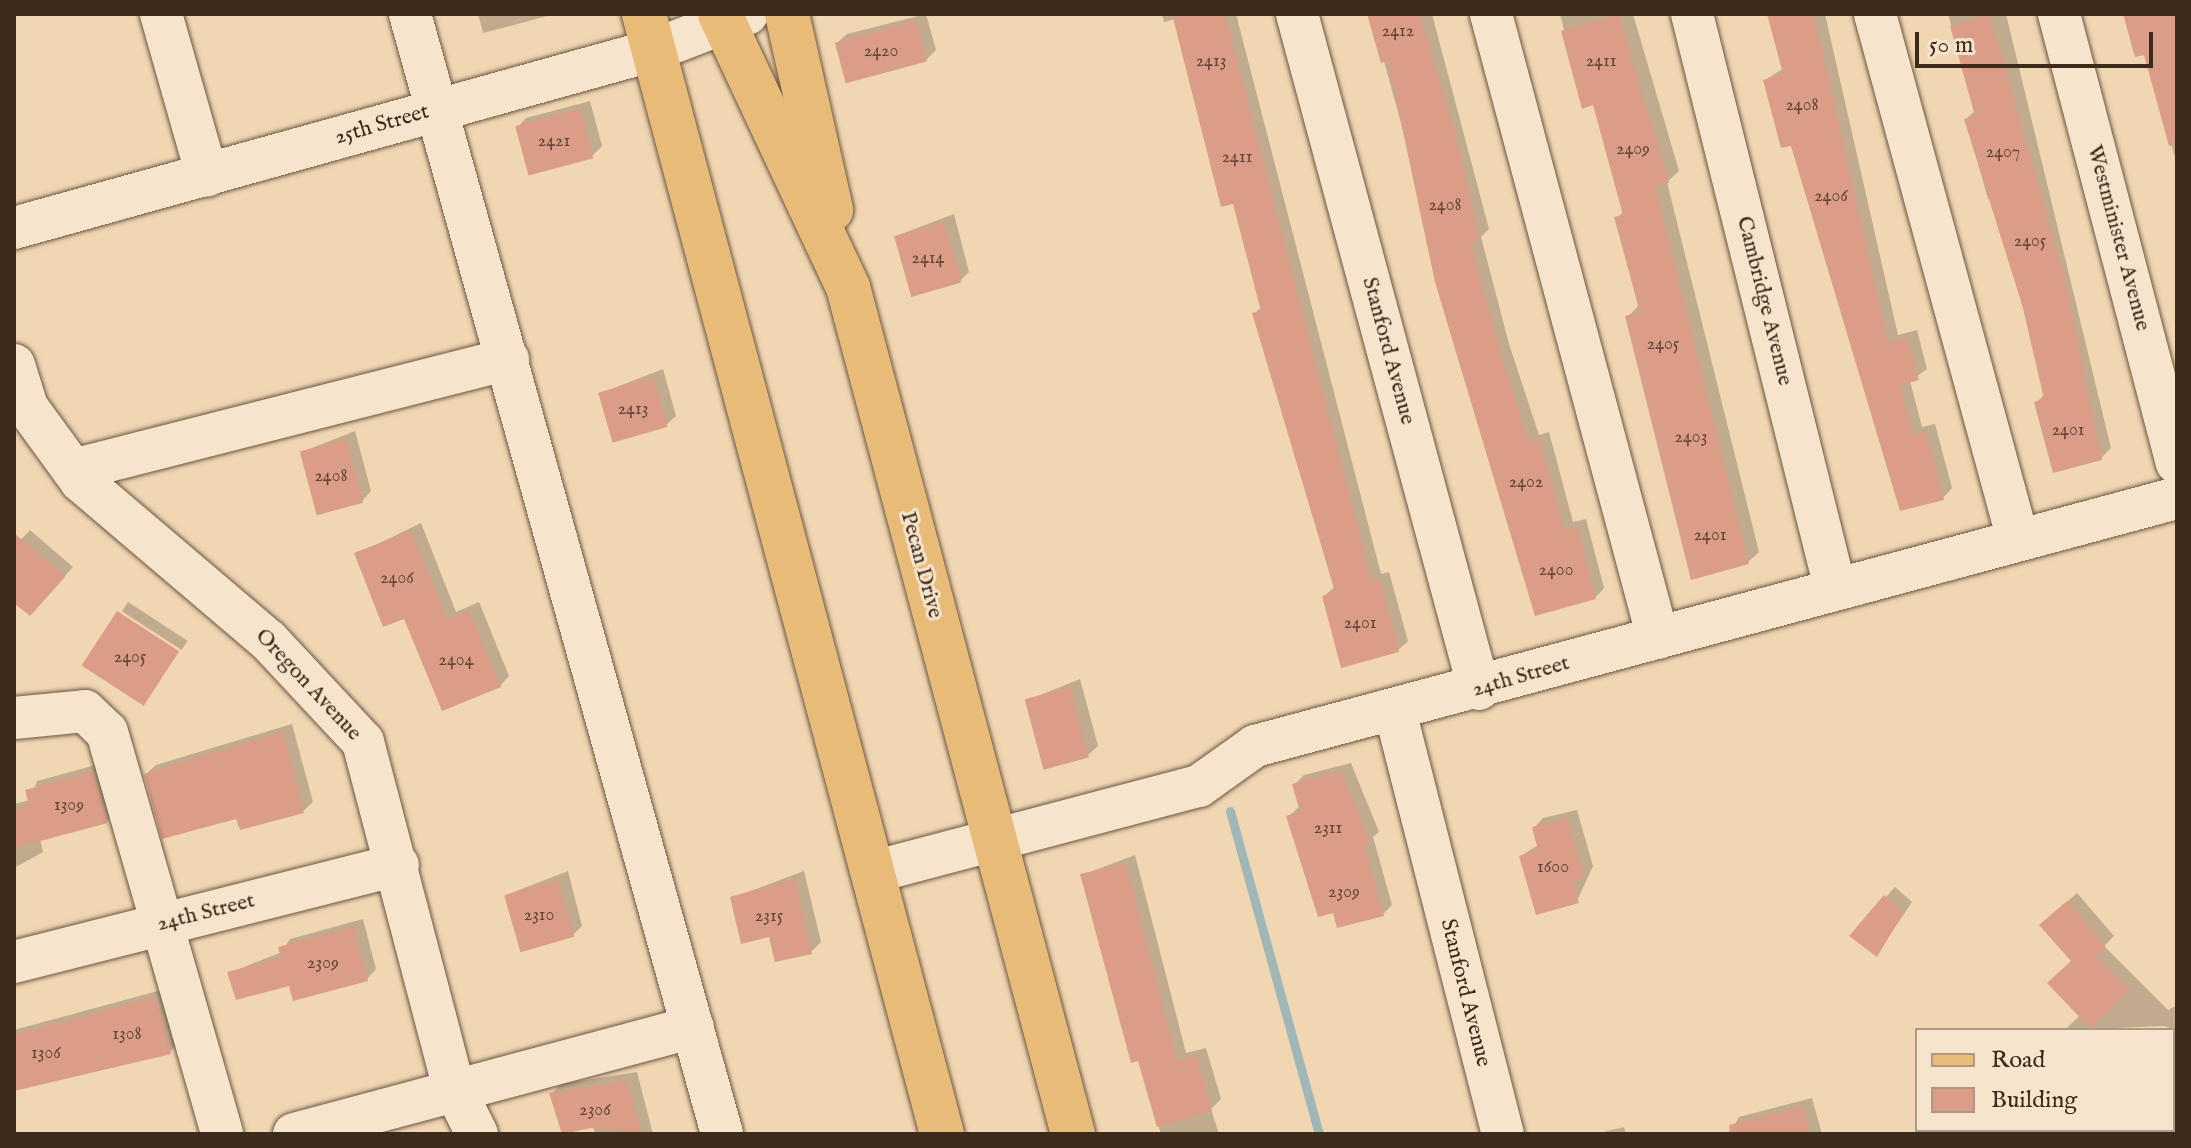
<!DOCTYPE html>
<html>
<head>
<meta charset="utf-8">
<style>
  body { margin:0 }
  #map { position:relative; width:2191px; height:1148px; overflow:hidden; background:#f1d6b2; font-family:"IM FELL English",serif }
  div>[style] { position:absolute }
  [style*='--x'] { left:calc(var(--x)*1px); top:calc(var(--y)*1px); width:calc(var(--w)*1px); rotate:calc(var(--a)*1deg) }
  .shadow>* { inset:0; background:#0003; transform-origin:0 0 }
  .stream>* { height:9px; margin:-4.5px; padding:0 4.5px; transform-origin:4.5px; border-radius:4.5px; background:#9fb7b7 }
  .building>* { inset:0; background:#db9c88; transform-origin:0 0 }
  .roads { filter:drop-shadow(0 0 2px #695641) drop-shadow(0 0 2px #695641) }
  .minor>* { height:42px; margin:-21px; padding:0 21px; transform-origin:21px; border-radius:21px; background:#f6e4cd }
  .major>* { height:44px; margin:-22px; padding:0 22px; transform-origin:22px; border-radius:22px; background:#e8bb79 }
  span { translate:-50% -50%; white-space:nowrap; text-align:center; line-height:1.15; -webkit-text-stroke:6px #f6e4cd; paint-order:stroke }
  .number-label { font-size:18px; color:#644736 }
  .number-label span { -webkit-text-stroke-width:0 }
  .street-label { font-size:22px; color:#3c2b1b }
  .frame { position:absolute; inset:0; border:16px solid #3c2b1b; pointer-events:none }
  .legend { position:absolute; left:1915px; top:1028px; width:260px; height:104px; box-sizing:border-box; background:#f6e4cd; border:2px solid #ac9a86; margin:0; padding:10px 14px; list-style:none; font-size:24px; color:#3c2b1b }
  .legend li { display:flex; align-items:center; gap:16px; height:40px }
  .legend b { width:40px; border:2px solid #ac9a86 }
  .scale { position:absolute; left:1915px; top:32px; width:238px; height:36px; box-sizing:border-box; border:4px solid #3c2b1b; border-top:0; padding-left:10px; font-size:24px; line-height:28px; white-space:nowrap; color:#3c2b1b; -webkit-text-stroke:6px #f6e4cd; paint-order:stroke }
</style>
</head>
<body>
<div id="map">
  <div class="shadow">
    <div style="clip-path:polygon(478px 14px,555px 14px,483px 33px)"></div>
    <div style="clip-path:polygon(926px 14px,936px 50px,926px 60px,837px 43px,847px 34px)"></div>
    <div style="clip-path:polygon(1162px 14px,1236px 14px,1381px 574px,1389px 572px,1408px 641px,1398px 650px,1324px 596px,1336px 586px,1254px 314px,1262px 306px,1234px 201px,1175px 19px,1164px 22px)"></div>
    <div style="clip-path:polygon(1371px 14px,1432px 14px,1489px 229px,1481px 237px,1509px 344px,1539px 435px,1549px 432px,1573px 522px,1586px 519px,1604px 588px,1595px 598px,1536px 613px)"></div>
    <div style="clip-path:polygon(1560px 14px,1633px 14px,1679px 171px,1667px 182px,1759px 552px,1748px 562px,1628px 317px,1638px 306px,1617px 218px,1624px 211px,1595px 103px,1583px 106px)"></div>
    <div style="clip-path:polygon(1769px 14px,1825px 14px,1898px 335px,1917px 330px,1927px 369px,1910px 381px,1922px 427px,1935px 424px,1952px 488px,1943px 498px,1902px 509px,1793px 143px,1765px 80px,1784px 68px)"></div>
    <div style="clip-path:polygon(1948px 14px,2006px 14px,2111px 448px,2101px 458px,2036px 403px,2045px 394px,1995px 197px,1988px 199px,1966px 119px,1975px 111px)"></div>
    <div style="clip-path:polygon(2126px 14px,2177px 14px,2177px 165px,2146px 52px)"></div>
    <div style="clip-path:polygon(590px 101px,602px 146px,592px 156px,517px 128px,526px 118px)"></div>
    <div style="clip-path:polygon(954px 214px,969px 272px,960px 281px,896px 236px)"></div>
    <div style="clip-path:polygon(663px 369px,676px 416px,666px 425px,601px 393px)"></div>
    <div style="clip-path:polygon(355px 431px,371px 491px,362px 501px,302px 452px)"></div>
    <div style="clip-path:polygon(421px 523px,456px 612px,479px 602px,509px 676px,500px 686px,405px 616px,357px 554px)"></div>
    <div style="clip-path:polygon(30px 530px,73px 567px,39px 604px,14px 600px,14px 547px)"></div>
    <div style="left:128px;top:602px;width:71px;height:11px;rotate:33deg"></div>
    <div style="clip-path:polygon(117px 613px,178px 653px,142px 704px)"></div>
    <div style="clip-path:polygon(1080px 679px,1098px 746px,1088px 755px,1028px 700px)"></div>
    <div style="clip-path:polygon(292px 724px,313px 802px,303px 811px,238px 816px,146px 774px,156px 765px)"></div>
    <div style="clip-path:polygon(103px 763px,116px 811px,107px 821px,40px 839px,43px 852px,14px 868px,14px 804px,30px 800px,37px 781px)"></div>
    <div style="clip-path:polygon(1351px 763px,1379px 832px,1373px 837px,1392px 905px,1383px 914px,1334px 911px,1289px 816px,1300px 806px,1294px 785px,1304px 775px)"></div>
    <div style="clip-path:polygon(1577px 810px,1593px 866px,1577px 901px,1521px 856px,1538px 845px,1534px 828px,1543px 818px)"></div>
    <div style="clip-path:polygon(1135px 855px,1186px 1053px,1206px 1048px,1221px 1099px,1211px 1109px,1219px 1134px,1161px 1134px,1082px 875px)"></div>
    <div style="clip-path:polygon(568px 871px,582px 926px,573px 935px,506px 895px)"></div>
    <div style="clip-path:polygon(804px 871px,821px 942px,811px 952px,770px 934px,732px 898px)"></div>
    <div style="clip-path:polygon(1895px 887px,1912px 902px,1877px 954px,1852px 935px)"></div>
    <div style="clip-path:polygon(2077px 893px,2114px 936px,2104px 946px,2168px 1010px,2177px 1005px,2177px 1059px,2173px 1030px,2165px 1026px,2065px 1030px,2080px 1015px,2073px 961px,2051px 916px)"></div>
    <div style="clip-path:polygon(363px 919px,376px 969px,367px 979px,290px 984px,229px 973px,282px 952px,290px 939px)"></div>
    <div style="clip-path:polygon(165px 989px,179px 1042px,170px 1052px,14px 1089px,14px 1030px)"></div>
    <div style="clip-path:polygon(637px 1072px,653px 1134px,595px 1134px,593px 1126px,564px 1134px,552px 1093px,561px 1084px)"></div>
    <div style="clip-path:polygon(1812px 1098px,1822px 1134px,1718px 1134px,1731px 1131px,1739px 1117px)"></div>
    <div style="clip-path:polygon(1624px 1127px,1626px 1134px,1595px 1134px)"></div>
  </div>
  <div class="stream">
    <div style="--x:1230;--y:811;--w:335;--a:74.6"></div>
  </div>
  <div class="building">
    <div style="clip-path:polygon(1172px 14px,1225px 14px,1372px 582px,1380px 580px,1399px 652px,1341px 668px,1322px 596px,1335px 592px,1252px 313px,1261px 311px,1233px 204px,1221px 207px)"></div>
    <div style="clip-path:polygon(1367px 14px,1420px 14px,1458px 143px,1480px 240px,1471px 243px,1501px 354px,1529px 443px,1540px 440px,1564px 530px,1577px 527px,1596px 599px,1535px 616px,1435px 282px,1388px 61px,1381px 63px)"></div>
    <div style="clip-path:polygon(1767px 14px,1814px 14px,1888px 343px,1908px 338px,1919px 380px,1900px 385px,1913px 435px,1926px 432px,1944px 500px,1900px 511px,1791px 146px,1781px 148px,1763px 80px,1783px 74px)"></div>
    <div style="clip-path:polygon(2123px 14px,2177px 14px,2177px 145px,2169px 146px,2144px 55px,2135px 57px)"></div>
    <div style="clip-path:polygon(1619px 15px,1669px 183px,1655px 187px,1749px 564px,1691px 580px,1625px 316px,1640px 312px,1614px 217px,1623px 215px,1593px 105px,1582px 109px,1561px 31px)"></div>
    <div style="clip-path:polygon(1990px 15px,2064px 275px,2102px 460px,2053px 473px,2034px 402px,2044px 399px,2023px 308px,1964px 119px,1975px 116px,1950px 26px)"></div>
    <div style="left:916px;top:21px;width:42px;height:84px;rotate:75deg"></div>
    <div style="left:580px;top:109px;width:51px;height:67px;rotate:75deg"></div>
    <div style="left:944px;top:222px;width:63px;height:52px;rotate:74deg"></div>
    <div style="left:653px;top:377px;width:52px;height:57px;rotate:74deg"></div>
    <div style="left:346px;top:439px;width:66px;height:48px;rotate:75deg"></div>
    <div style="clip-path:polygon(411px 531px,447px 620px,469px 610px,501px 687px,442px 711px,404px 619px,383px 627px,354px 553px)"></div>
    <div style="clip-path:polygon(14px 533px,65px 577px,30px 616px,14px 603px)"></div>
    <div style="left:117px;top:611px;width:74px;height:65px;rotate:33deg"></div>
    <div style="left:1070px;top:687px;width:73px;height:47px;rotate:75deg"></div>
    <div style="clip-path:polygon(283px 732px,304px 813px,240px 830px,236px 819px,162px 839px,144px 774px)"></div>
    <div style="clip-path:polygon(1341px 771px,1371px 843px,1364px 845px,1384px 916px,1337px 928px,1333px 913px,1318px 917px,1286px 816px,1300px 812px,1292px 784px)"></div>
    <div style="clip-path:polygon(93px 772px,108px 823px,14px 848px,14px 810px,29px 806px,25px 790px)"></div>
    <div style="clip-path:polygon(1567px 818px,1584px 878px,1573px 881px,1579px 903px,1536px 915px,1519px 856px,1538px 850px,1532px 827px)"></div>
    <div style="clip-path:polygon(1126px 864px,1177px 1061px,1197px 1056px,1212px 1111px,1157px 1127px,1138px 1061px,1131px 1063px,1080px 874px)"></div>
    <div style="clip-path:polygon(795px 879px,812px 954px,775px 962px,769px 937px,741px 944px,730px 897px)"></div>
    <div style="left:558px;top:880px;width:59px;height:56px;rotate:74deg"></div>
    <div style="clip-path:polygon(1884px 895px,1903px 913px,1877px 957px,1849px 936px)"></div>
    <div style="clip-path:polygon(2067px 901px,2106px 947px,2096px 957px,2130px 991px,2091px 1029px,2047px 983px,2071px 961px,2039px 925px)"></div>
    <div style="clip-path:polygon(354px 927px,368px 981px,293px 1001px,289px 986px,236px 1000px,227px 972px,281px 958px,278px 947px)"></div>
    <div style="clip-path:polygon(156px 997px,171px 1054px,14px 1091px,14px 1035px)"></div>
    <div style="clip-path:polygon(627px 1081px,642px 1134px,591px 1128px,562px 1134px,549px 1093px)"></div>
    <div style="clip-path:polygon(1803px 1106px,1810px 1134px,1730px 1134px,1729px 1125px)"></div>
  </div>
  <div class="roads">
    <div class="minor">
      <div style="--x:161;--y:14;--w:168;--a:74.1"></div>
      <div style="--x:410;--y:14;--w:1163;--a:74.43"></div>
      <div style="--x:1297;--y:14;--w:699;--a:74.91"></div>
      <div style="--x:1491;--y:14;--w:646;--a:75.02"></div>
      <div style="--x:1692;--y:14;--w:592;--a:76.01"></div>
      <div style="--x:1875;--y:14;--w:545;--a:74.79"></div>
      <div style="--x:2059;--y:14;--w:464;--a:75.3"></div>
      <div style="--x:14;--y:228;--w:664;--a:-15.54"></div>
      <div style="--x:654;--y:50;--w:100;--a:-21.2"></div>
      <div style="--x:14;--y:365;--w:44;--a:72.8"></div>
      <div style="--x:27;--y:407;--w:92;--a:53.9"></div>
      <div style="--x:81;--y:481;--w:245;--a:40.4"></div>
      <div style="--x:268;--y:640;--w:139;--a:47"></div>
      <div style="--x:363;--y:742;--w:358;--a:75.3"></div>
      <div style="--x:454;--y:1088;--w:51;--a:63.4"></div>
      <div style="--x:73;--y:470;--w:449;--a:-14.3"></div>
      <div style="--x:1395;--y:711;--w:437;--a:75.7"></div>
      <div style="--x:14;--y:718;--w:71;--a:-5.6"></div>
      <div style="--x:85;--y:711;--w:30;--a:44"></div>
      <div style="--x:107;--y:732;--w:418;--a:74"></div>
      <div style="--x:873;--y:872;--w:337;--a:-14.8"></div>
      <div style="--x:1199;--y:786;--w:69;--a:-35.5"></div>
      <div style="--x:1255;--y:746;--w:955;--a:-15.06"></div>
      <div style="--x:14;--y:962;--w:396;--a:-14.2"></div>
      <div style="--x:2173;--y:1120;--w:4;--a:-14"></div>
      <div style="--x:294;--y:1134;--w:413;--a:-15"></div>
      <div style="--x:2123;--y:1134;--w:15;--a:-16"></div>
    </div>
    <div class="major">
      <div style="--x:644;--y:14;--w:1159;--a:75.1"></div>
      <div style="--x:720;--y:14;--w:302;--a:64.9"></div>
      <div style="--x:848;--y:287;--w:876;--a:75.12"></div>
      <div style="--x:787;--y:14;--w:201;--a:77.3"></div>
    </div>
  </div>
  <div class="number-label">
    <span style="left:1398px;top:32px">2412</span>
    <span style="left:881px;top:52px">2420</span>
    <span style="left:1211px;top:62px">2413</span>
    <span style="left:1601px;top:62px">2411</span>
    <span style="left:1802px;top:106px">2408</span>
    <span style="left:554px;top:142px">2421</span>
    <span style="left:1633px;top:150px">2409</span>
    <span style="left:2003px;top:153px">2407</span>
    <span style="left:1237px;top:158px">2411</span>
    <span style="left:1831px;top:197px">2406</span>
    <span style="left:1445px;top:206px">2408</span>
    <span style="left:2030px;top:242px">2405</span>
    <span style="left:928px;top:259px">2414</span>
    <span style="left:1663px;top:345px">2405</span>
    <span style="left:633px;top:410px">2413</span>
    <span style="left:2068px;top:431px">2401</span>
    <span style="left:1691px;top:438px">2403</span>
    <span style="left:331px;top:477px">2408</span>
    <span style="left:1526px;top:483px">2402</span>
    <span style="left:1710px;top:536px">2401</span>
    <span style="left:1556px;top:571px">2400</span>
    <span style="left:397px;top:579px">2406</span>
    <span style="left:1360px;top:624px">2401</span>
    <span style="left:130px;top:658px">2405</span>
    <span style="left:456px;top:661px">2404</span>
    <span style="left:69px;top:806px">1309</span>
    <span style="left:1328px;top:829px">2311</span>
    <span style="left:1553px;top:868px">1600</span>
    <span style="left:1344px;top:893px">2309</span>
    <span style="left:539px;top:916px">2310</span>
    <span style="left:769px;top:917px">2315</span>
    <span style="left:323px;top:964px">2309</span>
    <span style="left:127px;top:1035px">1308</span>
    <span style="left:46px;top:1054px">1306</span>
    <span style="left:595px;top:1111px">2306</span>
  </div>
  <div class="street-label">
    <span style="left:382px;top:125px;rotate:-16deg">25th Street</span>
    <span style="left:2118px;top:238px;rotate:75deg">Westminister Avenue</span>
    <span style="left:1764px;top:301px;rotate:76deg">Cambridge Avenue</span>
    <span style="left:1388px;top:351px;rotate:75deg">Stanford Avenue</span>
    <span style="left:921px;top:565px;rotate:75deg">Pecan Drive</span>
    <span style="left:1521px;top:677px;rotate:-16deg">24th Street</span>
    <span style="left:308px;top:685px;rotate:47deg">Oregon Avenue</span>
    <span style="left:206px;top:913px;rotate:-14deg">24th Street</span>
    <span style="left:1465px;top:993px;rotate:76deg">Stanford Avenue</span>
  </div>
  <div class="frame"></div>
  <ul class="legend">
  <li><b style="height:10px;background:#e8bb79"></b>Road</li>
  <li><b style="height:22px;background:#db9c88"></b>Building</li>
  </ul>
  <div class="scale">50 m</div>
</div>
</body>
</html>
